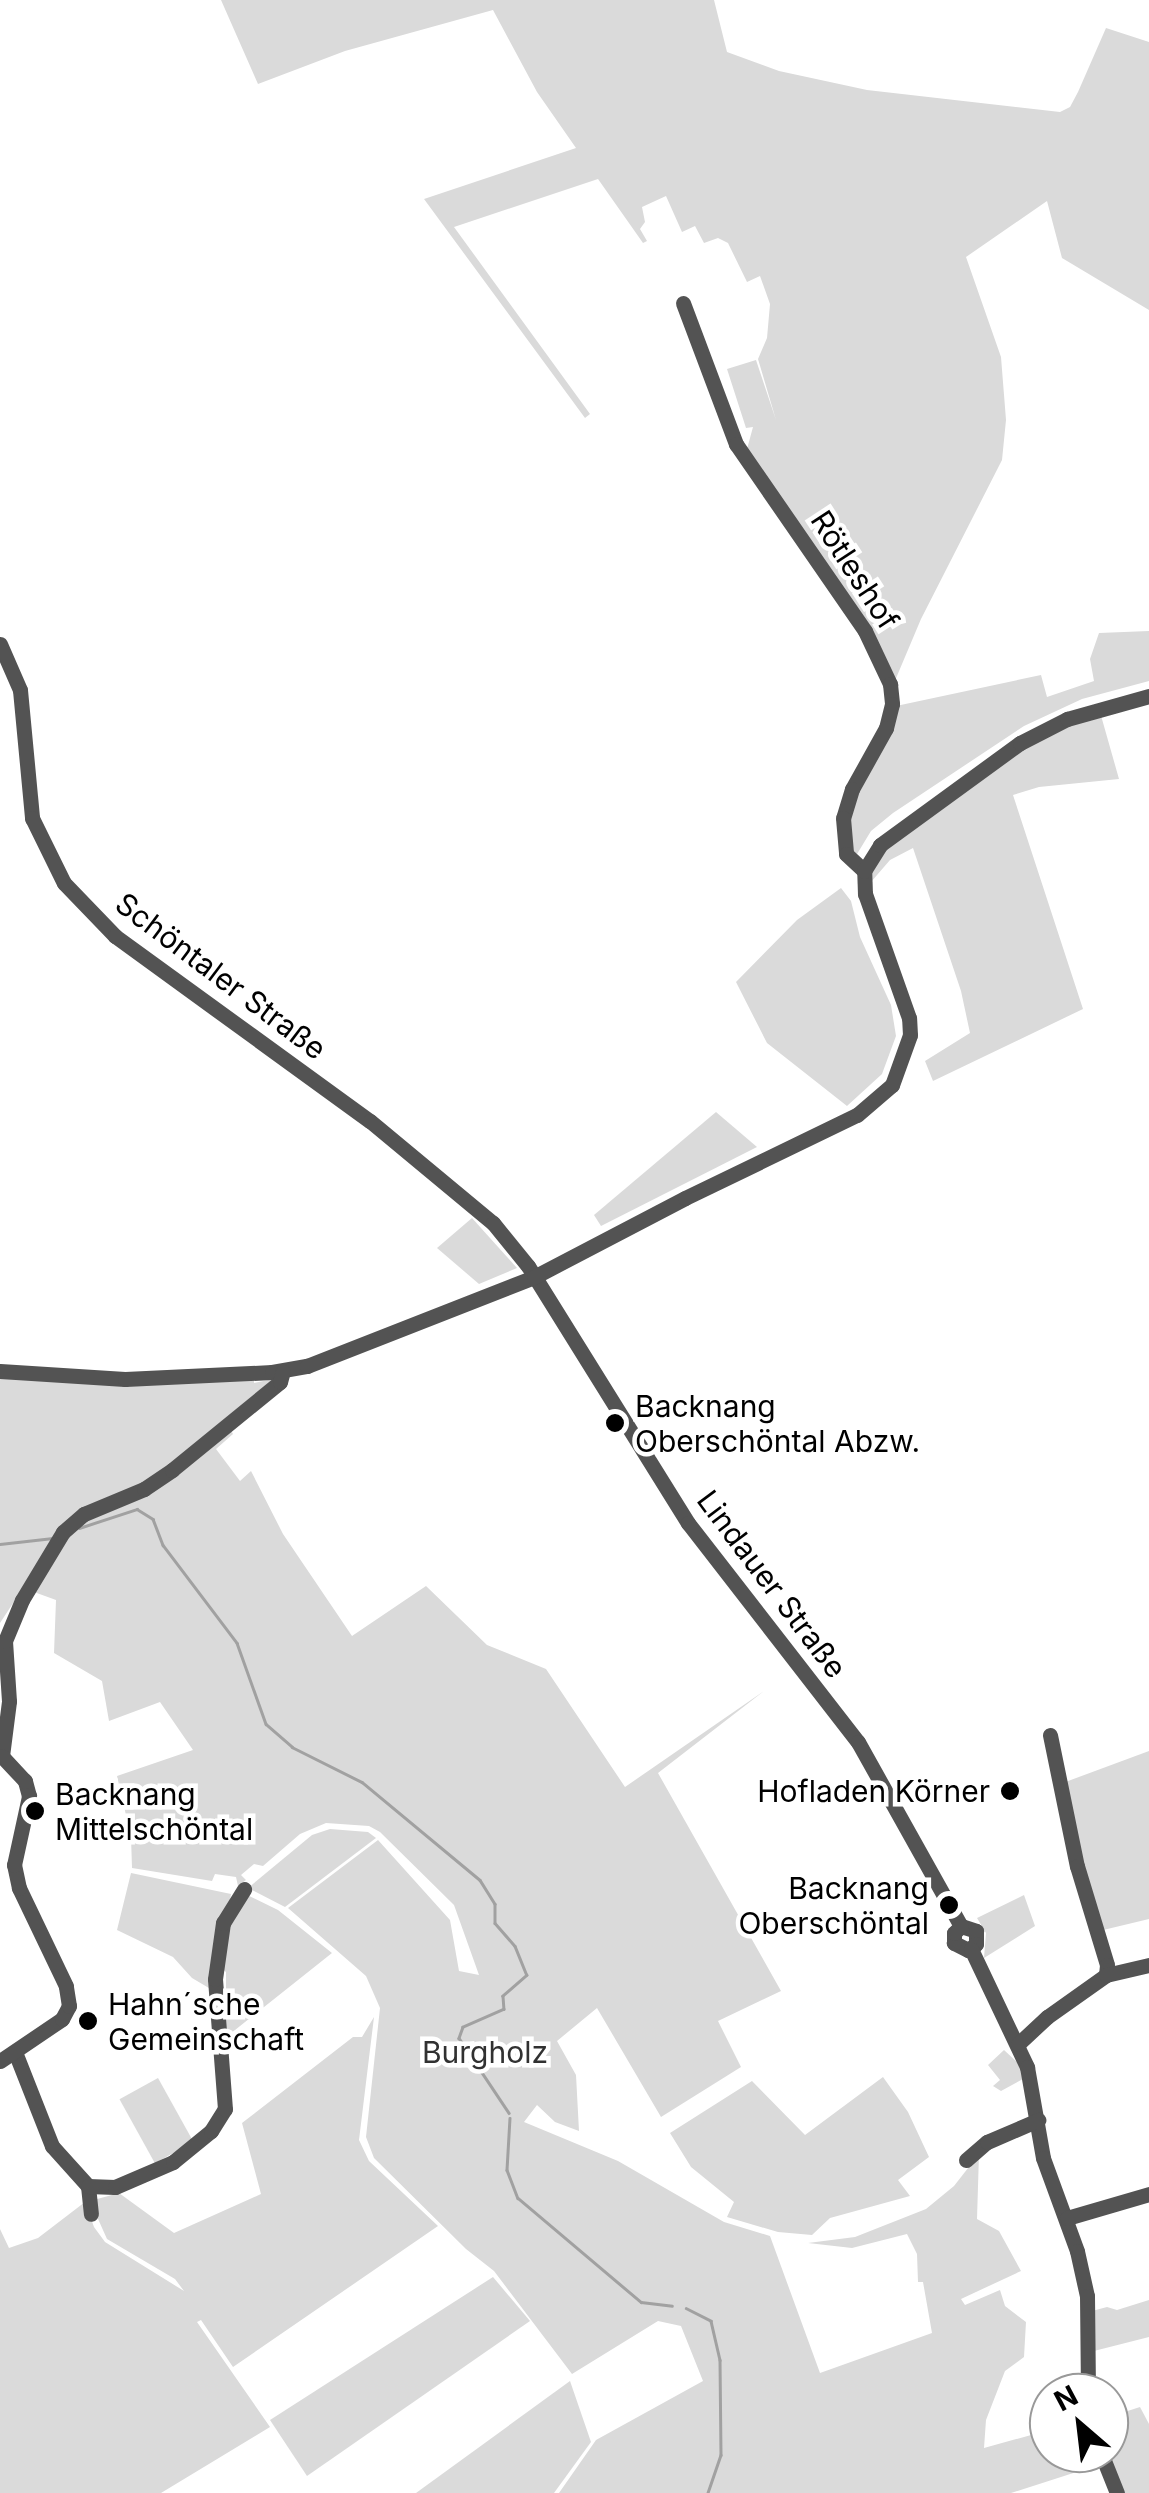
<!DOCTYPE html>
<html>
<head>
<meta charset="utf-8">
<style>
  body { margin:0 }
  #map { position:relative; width:1149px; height:2493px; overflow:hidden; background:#fff; font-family:Inter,sans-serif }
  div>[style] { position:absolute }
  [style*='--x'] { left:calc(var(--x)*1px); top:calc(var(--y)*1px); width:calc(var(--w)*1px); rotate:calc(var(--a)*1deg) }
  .green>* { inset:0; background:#dadada; transform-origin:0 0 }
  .stream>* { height:2.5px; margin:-1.25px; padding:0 1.25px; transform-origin:1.25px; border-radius:1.25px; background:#a1a1a1 }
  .minor>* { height:15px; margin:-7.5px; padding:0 7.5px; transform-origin:7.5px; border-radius:7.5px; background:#535353 }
  .dots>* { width:28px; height:28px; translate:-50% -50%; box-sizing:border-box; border:5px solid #fff; border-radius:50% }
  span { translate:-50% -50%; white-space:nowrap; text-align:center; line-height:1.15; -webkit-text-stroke:9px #fff; paint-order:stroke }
  .street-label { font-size:30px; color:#000 }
  .poi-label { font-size:30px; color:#000 }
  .left { translate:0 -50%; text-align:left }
  .right { translate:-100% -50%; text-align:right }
  .park-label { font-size:30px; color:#313131 }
  .north { position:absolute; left:1029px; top:2373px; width:100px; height:100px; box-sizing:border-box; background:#fff; border:2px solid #999; border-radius:50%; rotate:332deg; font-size:28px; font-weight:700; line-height:40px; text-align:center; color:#000 }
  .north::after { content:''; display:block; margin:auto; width:35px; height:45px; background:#000; clip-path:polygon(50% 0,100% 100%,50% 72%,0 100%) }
</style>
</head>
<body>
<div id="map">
  <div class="green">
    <div style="clip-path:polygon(221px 0,714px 0,727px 52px,779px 71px,867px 90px,1060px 112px,1070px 107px,1078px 92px,1106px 28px,1149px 42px,1149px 310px,1062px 258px,1047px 201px,966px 257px,1001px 357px,1006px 420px,1002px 460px,921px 619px,894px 683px,747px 449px,753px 427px,746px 428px,727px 369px,756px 360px,776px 420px,758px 359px,767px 338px,770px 304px,760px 276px,747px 282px,728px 243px,718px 238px,704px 243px,695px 226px,682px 232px,666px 196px,642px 207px,645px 222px,640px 229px,647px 241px,643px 243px,598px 179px,454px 227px,590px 414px,585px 418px,424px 199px,576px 148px,537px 92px,493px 10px,345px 51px,258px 84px)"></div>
    <div style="clip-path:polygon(1149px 631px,1149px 681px,1082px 699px,1024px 726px,893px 813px,871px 831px,854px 859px,845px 816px,896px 706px,1041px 675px,1047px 697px,1094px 681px,1090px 659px,1099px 633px)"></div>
    <div style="clip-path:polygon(1100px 712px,1119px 779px,1039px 787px,1013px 795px,1083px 1009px,933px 1081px,925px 1061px,970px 1033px,961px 991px,913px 848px,890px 860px,871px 882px,870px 870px,880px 851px,1024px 746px)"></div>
    <div style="clip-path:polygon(841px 888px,851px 901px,860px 937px,891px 1005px,896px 1036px,882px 1074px,847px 1106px,767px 1043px,736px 982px,797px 920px)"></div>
    <div style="clip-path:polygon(716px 1112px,757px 1147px,601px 1226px,594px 1215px)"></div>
    <div style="clip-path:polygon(472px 1218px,517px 1268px,479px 1284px,437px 1248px)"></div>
    <div style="clip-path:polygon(0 1376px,254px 1377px,254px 1383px,273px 1379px,225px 1419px,233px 1434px,216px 1449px,240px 1481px,251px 1471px,283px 1534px,352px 1636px,426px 1586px,487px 1645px,546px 1669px,625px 1787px,764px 1691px,658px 1773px,781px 1991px,718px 2021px,741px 2067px,661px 2117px,597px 2008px,557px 2041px,576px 2075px,579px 2131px,555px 2122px,537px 2105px,524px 2122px,618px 2161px,724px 2222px,770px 2236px,820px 2373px,932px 2333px,923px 2282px,918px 2282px,917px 2254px,907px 2234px,852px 2248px,808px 2243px,855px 2237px,926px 2209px,954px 2186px,979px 2154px,977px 2219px,999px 2231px,1021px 2271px,961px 2299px,965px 2305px,1000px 2290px,1005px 2306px,1026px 2322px,1024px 2357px,1005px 2371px,986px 2420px,984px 2448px,1049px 2430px,1049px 2453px,1096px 2453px,1098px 2460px,1092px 2467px,1011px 2493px,559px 2493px,596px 2440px,703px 2381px,681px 2326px,658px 2321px,572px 2374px,494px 2271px,466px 2249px,374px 2158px,366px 2137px,380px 2008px,366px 1976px,288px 1908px,378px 1840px,450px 1920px,459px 1971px,479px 1975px,454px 1905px,380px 1832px,369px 1826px,326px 1823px,300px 1834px,263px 1866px,254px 1864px,241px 1875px,246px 1880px,238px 1886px,236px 1877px,215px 1874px,212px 1881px,132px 1868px,131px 1837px,117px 1776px,193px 1750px,160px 1702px,109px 1721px,102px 1681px,54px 1653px,56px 1600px,23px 1588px,0 1623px)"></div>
    <div style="clip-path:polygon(1149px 1751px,1149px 1919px,1099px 1931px,1060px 1784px)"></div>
    <div style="clip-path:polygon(330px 1829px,368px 1832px,376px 1838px,285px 1907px,248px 1888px,312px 1835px)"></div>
    <div style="clip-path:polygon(131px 1873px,231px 1894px,214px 1991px,192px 1978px,173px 1957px,117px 1930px)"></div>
    <div style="clip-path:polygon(245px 1894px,278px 1910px,332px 1953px,225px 2038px,221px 1995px,226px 1993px,226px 1972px,219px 1966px,226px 1924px)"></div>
    <div style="clip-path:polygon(1024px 1895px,1035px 1926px,984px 1958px,986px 1933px,977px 1918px)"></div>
    <div style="clip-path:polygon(374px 2017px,359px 2140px,369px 2161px,438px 2226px,233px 2367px,201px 2320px,197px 2322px,270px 2427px,161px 2493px,0 2493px,0 2229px,9px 2248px,38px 2238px,85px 2202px,94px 2227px,105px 2242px,184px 2291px,175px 2279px,107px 2239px,90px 2201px,119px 2193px,174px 2233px,261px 2194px,242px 2123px,353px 2037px,362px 2037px)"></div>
    <div style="clip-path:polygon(1004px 2050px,1019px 2064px,1023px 2079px,1001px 2091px,993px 2086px,1000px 2080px,988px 2065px)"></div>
    <div style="clip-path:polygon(883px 2077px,908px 2112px,929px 2157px,898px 2180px,910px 2196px,830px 2218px,812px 2235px,778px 2232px,727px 2217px,734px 2202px,691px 2167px,670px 2133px,752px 2081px,805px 2135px)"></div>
    <div style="left:158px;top:2078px;width:73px;height:44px;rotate:61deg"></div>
    <div style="clip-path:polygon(493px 2277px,530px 2321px,307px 2476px,270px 2420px)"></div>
    <div style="clip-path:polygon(1149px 2300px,1149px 2337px,1090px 2352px,1092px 2311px,1107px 2307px,1117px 2310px)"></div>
    <div style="clip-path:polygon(570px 2381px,591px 2442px,554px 2493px,416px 2493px)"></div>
    <div style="clip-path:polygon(1140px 2407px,1149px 2424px,1149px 2493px,1121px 2493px,1109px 2453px,1109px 2417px)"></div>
  </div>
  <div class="stream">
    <div style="--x:79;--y:1528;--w:61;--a:-18.1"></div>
    <div style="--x:137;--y:1509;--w:19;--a:32"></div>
    <div style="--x:153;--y:1519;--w:28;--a:69"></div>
    <div style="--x:163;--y:1545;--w:123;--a:52.9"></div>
    <div style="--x:237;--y:1643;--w:86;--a:70.3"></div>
    <div style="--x:266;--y:1724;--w:35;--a:41"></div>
    <div style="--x:292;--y:1747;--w:78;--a:26.6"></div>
    <div style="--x:362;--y:1782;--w:153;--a:39.7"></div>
    <div style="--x:480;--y:1880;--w:28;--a:58"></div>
    <div style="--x:495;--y:1904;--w:19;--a:90"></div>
    <div style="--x:495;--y:1923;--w:30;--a:49"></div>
    <div style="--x:515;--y:1946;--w:31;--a:68"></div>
    <div style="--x:527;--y:1975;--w:32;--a:139"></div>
    <div style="--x:503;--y:1996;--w:13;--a:86"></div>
    <div style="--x:504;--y:2009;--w:45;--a:156.3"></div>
    <div style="--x:463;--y:2027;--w:12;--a:110"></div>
    <div style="--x:459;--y:2038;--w:90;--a:56.3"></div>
    <div style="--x:0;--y:1544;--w:53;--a:-6.5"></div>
    <div style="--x:510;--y:2118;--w:52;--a:93.3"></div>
    <div style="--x:507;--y:2170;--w:30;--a:69"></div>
    <div style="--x:518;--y:2198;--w:161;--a:40.2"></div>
    <div style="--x:641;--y:2302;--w:31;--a:7"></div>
    <div style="--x:686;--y:2308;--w:28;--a:27"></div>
    <div style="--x:711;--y:2321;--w:40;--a:77"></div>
    <div style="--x:720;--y:2360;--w:95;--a:89.4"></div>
    <div style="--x:721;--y:2455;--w:40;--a:108.9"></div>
  </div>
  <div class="minor">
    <div style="--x:683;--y:303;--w:151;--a:69.4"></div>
    <div style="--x:736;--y:444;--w:227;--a:55.4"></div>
    <div style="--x:865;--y:631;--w:59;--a:64.7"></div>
    <div style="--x:890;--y:684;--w:20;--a:84"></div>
    <div style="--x:892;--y:704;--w:25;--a:104"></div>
    <div style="--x:886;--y:728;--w:70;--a:119.1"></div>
    <div style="--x:852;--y:789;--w:30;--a:107"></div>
    <div style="--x:843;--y:818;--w:36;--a:85"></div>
    <div style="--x:846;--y:854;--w:25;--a:43"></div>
    <div style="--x:0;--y:644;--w:50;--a:66.5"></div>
    <div style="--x:20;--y:690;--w:129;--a:84.6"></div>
    <div style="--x:32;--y:818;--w:72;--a:63.8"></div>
    <div style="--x:64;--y:883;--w:74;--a:46.1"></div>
    <div style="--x:115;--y:936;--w:315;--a:36"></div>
    <div style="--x:370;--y:1121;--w:160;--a:39.7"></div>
    <div style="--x:493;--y:1223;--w:55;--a:50.9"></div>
    <div style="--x:528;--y:1266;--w:303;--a:58.1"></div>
    <div style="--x:688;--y:1523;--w:277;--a:52.2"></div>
    <div style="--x:858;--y:1742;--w:211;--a:60.8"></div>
    <div style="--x:961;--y:1926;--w:16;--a:18"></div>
    <div style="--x:976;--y:1931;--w:13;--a:90"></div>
    <div style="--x:976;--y:1944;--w:10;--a:143"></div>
    <div style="--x:968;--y:1950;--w:16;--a:-153"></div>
    <div style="--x:954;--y:1943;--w:10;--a:-90"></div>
    <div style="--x:954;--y:1933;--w:10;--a:-45"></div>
    <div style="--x:0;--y:1371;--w:125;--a:3.7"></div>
    <div style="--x:125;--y:1379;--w:147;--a:-2.7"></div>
    <div style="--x:272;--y:1372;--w:36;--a:-10"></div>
    <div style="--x:307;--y:1366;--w:244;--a:-21.4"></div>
    <div style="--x:534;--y:1277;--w:170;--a:-27.6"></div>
    <div style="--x:685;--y:1198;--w:191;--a:-25.8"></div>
    <div style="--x:857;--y:1115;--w:46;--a:-40.6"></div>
    <div style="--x:892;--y:1085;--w:53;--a:-70.2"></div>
    <div style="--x:910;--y:1035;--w:17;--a:-93"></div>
    <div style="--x:909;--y:1018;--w:132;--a:-109.5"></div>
    <div style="--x:865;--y:894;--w:23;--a:-92"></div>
    <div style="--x:864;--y:871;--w:31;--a:-58"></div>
    <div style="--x:880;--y:845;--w:173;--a:-36.1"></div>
    <div style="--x:1020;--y:743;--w:53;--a:-27.1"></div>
    <div style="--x:1067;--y:719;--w:85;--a:-15.7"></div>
    <div style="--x:1050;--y:1735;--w:134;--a:78.4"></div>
    <div style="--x:1077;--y:1866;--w:103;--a:73.1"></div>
    <div style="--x:1107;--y:1965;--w:10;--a:96"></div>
    <div style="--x:2;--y:1756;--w:55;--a:-82.7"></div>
    <div style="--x:9;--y:1701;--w:60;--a:-93.8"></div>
    <div style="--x:5;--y:1641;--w:44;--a:-67.5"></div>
    <div style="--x:22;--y:1600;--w:79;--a:-58.9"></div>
    <div style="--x:63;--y:1532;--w:28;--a:-41"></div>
    <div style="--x:84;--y:1514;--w:65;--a:-22.6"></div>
    <div style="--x:144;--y:1489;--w:34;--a:-34"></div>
    <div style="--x:172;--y:1470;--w:139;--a:-39.2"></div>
    <div style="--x:280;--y:1382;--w:11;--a:-75"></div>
    <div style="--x:971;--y:1949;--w:131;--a:64.6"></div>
    <div style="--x:1027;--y:2067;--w:92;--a:80"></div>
    <div style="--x:1043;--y:2158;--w:99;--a:69.9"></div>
    <div style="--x:1077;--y:2251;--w:46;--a:77.5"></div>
    <div style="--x:1087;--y:2296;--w:97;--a:89.4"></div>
    <div style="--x:1018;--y:2044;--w:40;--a:-43"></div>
    <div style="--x:1047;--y:2017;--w:72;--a:-35.4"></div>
    <div style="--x:1106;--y:1975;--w:44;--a:-13.1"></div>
    <div style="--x:15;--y:2052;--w:101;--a:68.5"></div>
    <div style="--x:52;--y:2146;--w:54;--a:48"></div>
    <div style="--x:88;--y:2186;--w:28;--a:84"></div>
    <div style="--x:0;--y:2061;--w:75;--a:-34.1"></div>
    <div style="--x:62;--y:2019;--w:15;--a:-62"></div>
    <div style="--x:69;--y:2006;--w:20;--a:-99"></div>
    <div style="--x:66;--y:1986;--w:109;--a:-115.6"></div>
    <div style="--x:19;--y:1888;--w:24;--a:-102"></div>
    <div style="--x:14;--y:1865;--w:71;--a:-77.7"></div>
    <div style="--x:29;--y:1796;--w:16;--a:-105"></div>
    <div style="--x:25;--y:1781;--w:34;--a:-133"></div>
    <div style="--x:966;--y:2160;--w:28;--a:-41"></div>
    <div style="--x:987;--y:2142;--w:56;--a:-23.3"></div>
    <div style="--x:88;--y:2186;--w:27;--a:2"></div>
    <div style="--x:115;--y:2187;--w:63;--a:-23.3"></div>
    <div style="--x:173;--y:2162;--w:49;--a:-39.2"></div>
    <div style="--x:211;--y:2131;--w:26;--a:-58"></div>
    <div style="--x:225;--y:2109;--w:130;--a:-94.4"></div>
    <div style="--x:215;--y:1979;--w:57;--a:-81.9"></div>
    <div style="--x:223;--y:1923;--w:40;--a:-58"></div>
    <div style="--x:1067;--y:2218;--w:85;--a:-16.3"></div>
    <div style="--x:1101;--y:2453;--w:43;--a:68.2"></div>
  </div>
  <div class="dots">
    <div style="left:615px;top:1423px;background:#000"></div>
    <div style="left:1010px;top:1791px;background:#000"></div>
    <div style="left:35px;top:1811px;background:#000"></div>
    <div style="left:949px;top:1905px;background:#000"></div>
    <div style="left:88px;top:2021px;background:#000"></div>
  </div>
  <div class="street-label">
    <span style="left:855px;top:570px;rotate:57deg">Rötleshof</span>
    <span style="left:221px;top:976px;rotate:37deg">Schöntaler Straße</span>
    <span style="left:772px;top:1584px;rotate:53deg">Lindauer Straße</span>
  </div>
  <div class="poi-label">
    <span class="left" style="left:635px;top:1423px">Backnang<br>Oberschöntal Abzw.</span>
    <span class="right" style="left:990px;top:1791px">Hofladen Körner</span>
    <span class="left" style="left:55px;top:1811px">Backnang<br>Mittelschöntal</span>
    <span class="right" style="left:929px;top:1905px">Backnang<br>Oberschöntal</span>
    <span class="left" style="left:108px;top:2021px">Hahn´sche<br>Gemeinschaft</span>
  </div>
  <div class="park-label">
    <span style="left:485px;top:2052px">Burgholz</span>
  </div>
  <div class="north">N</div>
</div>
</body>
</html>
